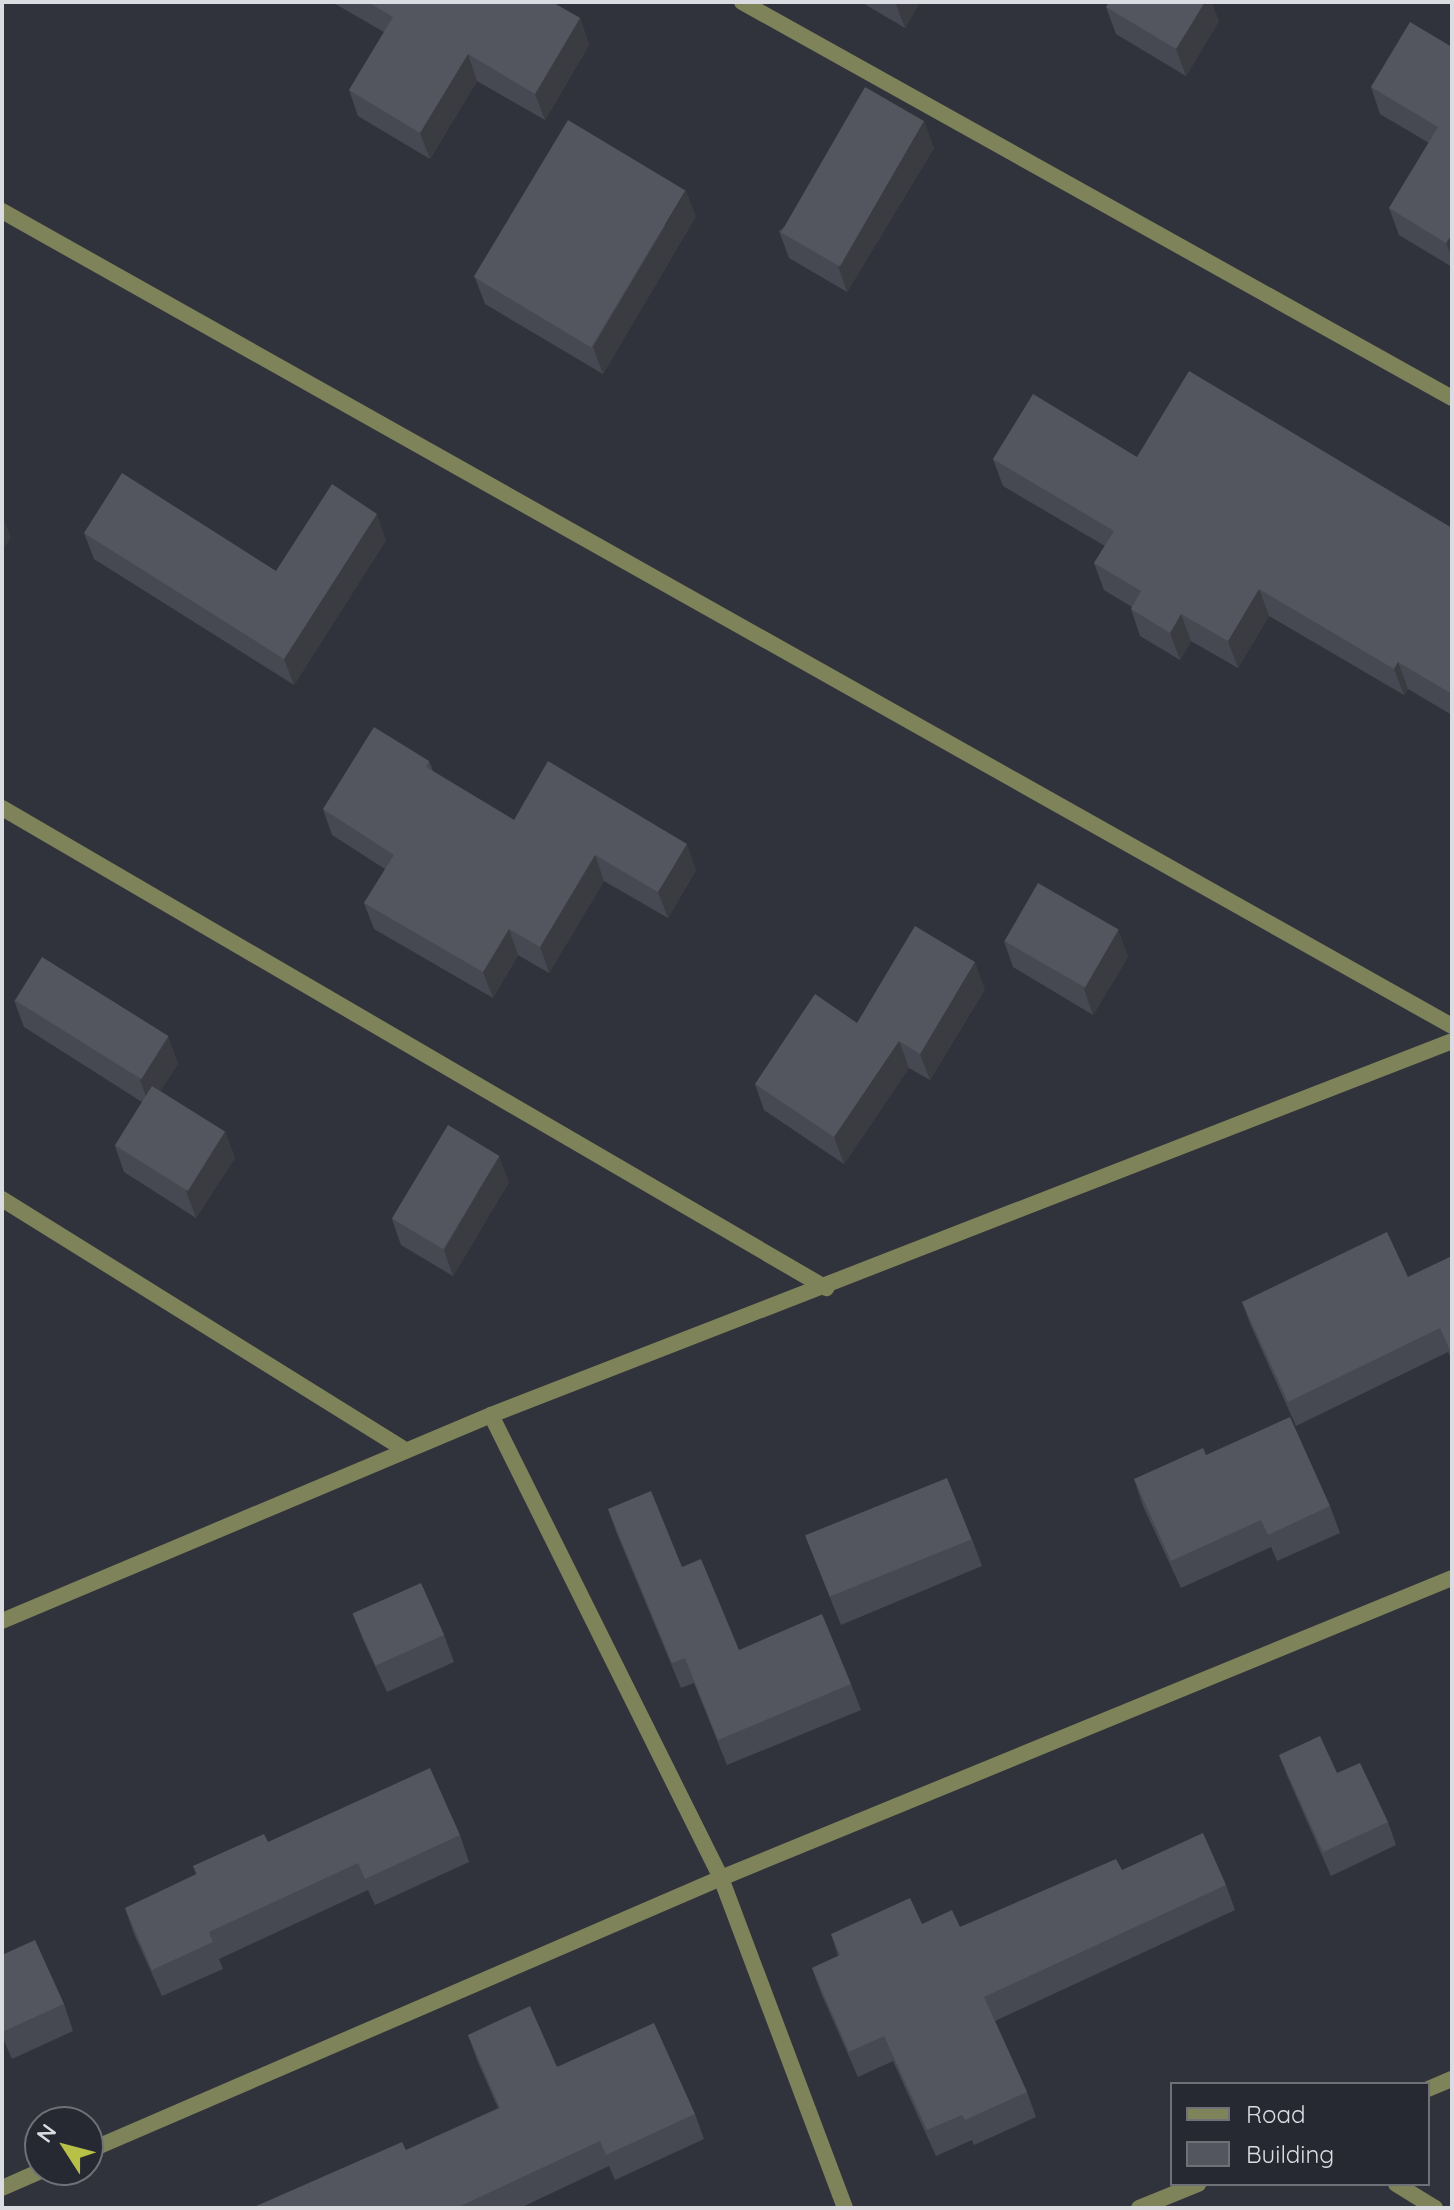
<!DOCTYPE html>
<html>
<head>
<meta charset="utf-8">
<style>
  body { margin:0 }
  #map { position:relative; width:1454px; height:2210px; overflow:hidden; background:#31333c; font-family:Quicksand,sans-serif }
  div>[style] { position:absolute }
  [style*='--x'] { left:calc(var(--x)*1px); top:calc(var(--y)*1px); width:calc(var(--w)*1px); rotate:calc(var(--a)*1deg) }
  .street>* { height:16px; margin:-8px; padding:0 8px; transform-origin:8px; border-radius:8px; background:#7e835a }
  .wall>* { inset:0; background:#474952 }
  .shaded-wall>* { inset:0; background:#3a3c42 }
  .building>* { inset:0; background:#53555f; transform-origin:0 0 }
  span { translate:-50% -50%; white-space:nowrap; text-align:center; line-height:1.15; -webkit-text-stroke:7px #272932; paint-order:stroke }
  .frame { position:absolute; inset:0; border:4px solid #dadce2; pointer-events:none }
  .legend { position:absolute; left:1170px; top:2082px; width:260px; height:104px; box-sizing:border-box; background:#272932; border:2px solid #6f7178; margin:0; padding:10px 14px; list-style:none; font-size:24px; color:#dadce2 }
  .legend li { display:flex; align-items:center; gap:16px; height:40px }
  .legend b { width:40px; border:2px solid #6f7178 }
  .north { position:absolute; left:24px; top:2106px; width:80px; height:80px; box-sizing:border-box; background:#272932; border:2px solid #6f7178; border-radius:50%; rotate:306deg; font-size:22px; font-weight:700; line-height:32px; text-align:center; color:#dadce2 }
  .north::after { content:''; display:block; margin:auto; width:28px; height:36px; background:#b7c147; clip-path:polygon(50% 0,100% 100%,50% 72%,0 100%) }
</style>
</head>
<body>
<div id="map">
  <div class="street">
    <div style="--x:742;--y:2;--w:813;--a:29.15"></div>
    <div style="--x:2;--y:211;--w:1663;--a:29.34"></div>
    <div style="--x:2;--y:808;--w:954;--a:30.22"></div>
    <div style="--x:2;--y:1199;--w:475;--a:31.9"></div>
    <div style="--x:491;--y:1415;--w:517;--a:63.58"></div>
    <div style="--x:721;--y:1878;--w:353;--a:69.4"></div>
    <div style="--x:2;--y:1621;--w:531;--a:-22.84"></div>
    <div style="--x:491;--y:1415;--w:1031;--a:-21.26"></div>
    <div style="--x:1428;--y:2089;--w:26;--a:-23"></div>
    <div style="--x:88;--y:2151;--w:689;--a:-23.33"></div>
    <div style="--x:721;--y:1878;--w:790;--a:-22.31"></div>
    <div style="--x:1396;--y:2184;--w:46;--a:31.6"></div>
    <div style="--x:2;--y:2188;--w:45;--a:-23.7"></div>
    <div style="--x:1139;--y:2208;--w:64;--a:-22.1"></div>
  </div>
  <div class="wall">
    <div style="clip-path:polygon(332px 2px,552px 2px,580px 18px,589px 45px,545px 120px,477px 81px,430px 159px,358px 116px,349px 90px,384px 32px)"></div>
    <div style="clip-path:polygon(861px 2px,920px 2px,905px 28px)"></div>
    <div style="clip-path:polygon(1106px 7px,1219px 21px,1186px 76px,1116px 34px)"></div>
    <div style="clip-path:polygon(1452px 47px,1452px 267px,1399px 235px,1389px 208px,1429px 143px,1380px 114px,1371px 87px)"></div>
    <div style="clip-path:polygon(924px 121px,934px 148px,847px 292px,789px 258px,779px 231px)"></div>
    <div style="clip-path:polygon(696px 216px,603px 374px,485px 304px,475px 278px)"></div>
    <div style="clip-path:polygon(1137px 457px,1452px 528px,1452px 715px,1408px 689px,1404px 695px,1269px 616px,1238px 668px,1191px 641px,1180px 660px,1140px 636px,1131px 609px,1132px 607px,1104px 590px,1094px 563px,1105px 546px,1003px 486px,993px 459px)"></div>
    <div style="clip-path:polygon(84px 533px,276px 571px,386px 540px,294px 685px,94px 559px)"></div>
    <div style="clip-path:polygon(429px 761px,433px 771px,514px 820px,696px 870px,668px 918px,604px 881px,549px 973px,518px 955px,493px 998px,374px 929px,364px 903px,385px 869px,332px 835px,323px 809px)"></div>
    <div style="clip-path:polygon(1118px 930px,1128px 957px,1093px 1015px,1013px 967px,1004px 941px)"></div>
    <div style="clip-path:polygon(985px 989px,930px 1080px,909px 1068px,844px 1164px,764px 1110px,755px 1084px,857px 1023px)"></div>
    <div style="clip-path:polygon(14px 1000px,168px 1037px,178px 1064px,160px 1091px,225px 1132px,235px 1158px,196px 1218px,124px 1172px,115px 1146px,142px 1102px,24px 1027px)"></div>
    <div style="clip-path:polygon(509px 1182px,453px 1276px,401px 1245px,392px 1219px)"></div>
    <div style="clip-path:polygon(1452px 1256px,1452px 1360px,1448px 1352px,1296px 1426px,1251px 1326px,1242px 1302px,1408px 1277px)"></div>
    <div style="clip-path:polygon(1206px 1455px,1330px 1506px,1340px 1533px,1277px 1561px,1271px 1547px,1181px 1588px,1143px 1506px,1134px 1479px)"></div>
    <div style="clip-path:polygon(608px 1509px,682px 1567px,739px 1650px,851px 1684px,861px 1710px,727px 1765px,694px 1683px,681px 1688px,617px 1534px)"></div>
    <div style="clip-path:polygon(806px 1538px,972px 1539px,982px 1566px,841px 1625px)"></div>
    <div style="clip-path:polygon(353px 1614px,444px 1635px,454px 1662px,387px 1692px,363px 1640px)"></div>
    <div style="clip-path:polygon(1279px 1755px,1337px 1773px,1388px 1822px,1396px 1845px,1331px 1876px,1288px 1778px)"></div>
    <div style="clip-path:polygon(460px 1835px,469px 1862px,375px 1905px,368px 1890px,219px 1959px,223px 1969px,162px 1996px,134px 1934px,125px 1908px,196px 1874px,193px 1866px,268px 1842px)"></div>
    <div style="clip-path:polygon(1122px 1870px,1226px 1885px,1235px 1910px,995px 2021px,1027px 2092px,1036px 2117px,974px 2145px,972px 2140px,936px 2156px,893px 2061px,858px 2077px,821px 1993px,812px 1968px,838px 1956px,831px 1934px,922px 1924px,960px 1927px)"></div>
    <div style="clip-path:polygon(2px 1955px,64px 2004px,73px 2031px,12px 2059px,2px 2036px)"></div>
    <div style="clip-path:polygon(468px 2035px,695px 2114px,704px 2139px,615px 2180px,609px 2166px,520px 2208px,252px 2208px,406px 2150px,498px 2108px,477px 2060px)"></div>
  </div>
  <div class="shaded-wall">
    <div style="clip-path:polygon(895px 2px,920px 2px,905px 28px)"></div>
    <div style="clip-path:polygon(1205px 2px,1212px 2px,1219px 21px,1186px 76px,1176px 49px)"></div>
    <div style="clip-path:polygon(580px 18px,589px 45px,545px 120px,535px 94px)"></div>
    <div style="clip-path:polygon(468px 54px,477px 81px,430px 159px,420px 133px)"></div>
    <div style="clip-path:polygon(924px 121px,934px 148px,847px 292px,838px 266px)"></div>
    <div style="clip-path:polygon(686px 190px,696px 216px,603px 374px,593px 347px)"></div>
    <div style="clip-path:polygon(1452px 234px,1452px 258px,1446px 243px)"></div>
    <div style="clip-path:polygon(2px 514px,11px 538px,2px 551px)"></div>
    <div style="clip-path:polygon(377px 514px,386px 540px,294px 685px,284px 659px)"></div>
    <div style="clip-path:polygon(1259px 589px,1269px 616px,1238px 668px,1228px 641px)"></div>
    <div style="clip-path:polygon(1181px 614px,1191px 641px,1180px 660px,1170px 633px)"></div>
    <div style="clip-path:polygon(1398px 662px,1408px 689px,1404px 695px,1394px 669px)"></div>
    <div style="clip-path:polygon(687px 844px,696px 870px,668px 918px,658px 892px)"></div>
    <div style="clip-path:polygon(595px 855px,604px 881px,549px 973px,540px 947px)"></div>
    <div style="clip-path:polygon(509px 929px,518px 955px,493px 998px,483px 972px)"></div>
    <div style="clip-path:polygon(1118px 930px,1128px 957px,1093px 1015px,1084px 989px)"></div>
    <div style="clip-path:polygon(975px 962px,985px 989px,930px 1080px,920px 1054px)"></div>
    <div style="clip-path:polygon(168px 1037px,178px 1064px,150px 1107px,140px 1080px)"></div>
    <div style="clip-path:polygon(899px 1041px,909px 1068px,844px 1164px,834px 1137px)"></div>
    <div style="clip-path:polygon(225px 1132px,235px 1158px,196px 1218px,186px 1191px)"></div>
    <div style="clip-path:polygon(499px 1156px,509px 1182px,453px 1276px,444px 1250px)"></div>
  </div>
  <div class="building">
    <div style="clip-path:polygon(368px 2px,552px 2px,580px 18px,535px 94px,468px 54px,420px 133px,349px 90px,393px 17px)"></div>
    <div style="clip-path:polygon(1109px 2px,1205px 2px,1176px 49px,1106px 7px)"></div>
    <div style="clip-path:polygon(1410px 22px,1452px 47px,1452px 234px,1446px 243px,1389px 208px,1438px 127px,1371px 87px)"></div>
    <div style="left:865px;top:87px;width:68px;height:168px;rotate:30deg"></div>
    <div style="left:568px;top:120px;width:137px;height:183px;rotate:31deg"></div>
    <div style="clip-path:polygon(1189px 371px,1452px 528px,1452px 694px,1398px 662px,1394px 669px,1259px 589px,1228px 641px,1181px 614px,1170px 633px,1131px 609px,1141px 591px,1094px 563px,1114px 531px,993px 459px,1033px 394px,1137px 457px)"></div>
    <div style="clip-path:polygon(122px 473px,276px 571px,332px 484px,377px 514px,284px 659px,84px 533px)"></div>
    <div style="clip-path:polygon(374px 727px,429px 761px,426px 767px,514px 820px,548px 761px,687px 844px,658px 892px,595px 855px,540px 947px,509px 929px,483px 972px,364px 903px,394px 855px,323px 809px)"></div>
    <div style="left:1038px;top:883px;width:93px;height:67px;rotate:30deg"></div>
    <div style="clip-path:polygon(915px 926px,975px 962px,920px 1054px,899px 1041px,834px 1137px,755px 1084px,815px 994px,857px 1023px)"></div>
    <div style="left:42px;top:957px;width:149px;height:51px;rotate:32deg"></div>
    <div style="left:152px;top:1086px;width:86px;height:70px;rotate:32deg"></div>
    <div style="left:448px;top:1125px;width:60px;height:109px;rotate:31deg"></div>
    <div style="clip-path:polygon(1387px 1232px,1408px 1277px,1452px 1256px,1452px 1355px,1440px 1328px,1288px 1402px,1242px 1302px)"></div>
    <div style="clip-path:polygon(1290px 1417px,1330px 1506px,1268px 1535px,1261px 1520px,1171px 1561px,1134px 1479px,1203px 1448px,1206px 1455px)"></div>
    <div style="left:947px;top:1478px;width:66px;height:153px;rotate:68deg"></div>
    <div style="clip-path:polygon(651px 1491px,682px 1567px,701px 1559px,739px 1650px,822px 1614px,851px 1684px,718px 1740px,685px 1658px,672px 1663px,608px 1509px)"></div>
    <div style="left:421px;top:1583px;width:57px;height:75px;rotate:66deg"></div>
    <div style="clip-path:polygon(1320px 1736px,1337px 1773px,1360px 1763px,1388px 1822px,1323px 1852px,1279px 1755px)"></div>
    <div style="clip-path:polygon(430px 1768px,460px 1835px,365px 1879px,358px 1863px,209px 1932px,213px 1942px,152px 1970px,125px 1908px,197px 1874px,193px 1866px,264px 1834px,268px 1842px)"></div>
    <div style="clip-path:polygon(1203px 1833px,1226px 1885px,984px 1997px,1027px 2092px,965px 2120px,962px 2115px,927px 2130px,884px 2036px,849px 2052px,812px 1968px,840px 1955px,831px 1934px,910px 1898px,922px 1924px,952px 1910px,960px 1927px,1116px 1859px,1122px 1870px)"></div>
    <div style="clip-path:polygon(35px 1940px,64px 2004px,2px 2032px,2px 1955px)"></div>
    <div style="clip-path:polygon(530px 2006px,557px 2067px,654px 2023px,695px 2114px,606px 2155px,600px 2141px,456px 2208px,252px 2208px,402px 2142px,406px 2150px,500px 2108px,468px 2035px)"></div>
  </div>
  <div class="frame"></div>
  <ul class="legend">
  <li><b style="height:10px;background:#7e835a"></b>Road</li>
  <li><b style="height:22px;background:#53555f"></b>Building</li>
  </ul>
  <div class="north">N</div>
</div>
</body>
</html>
